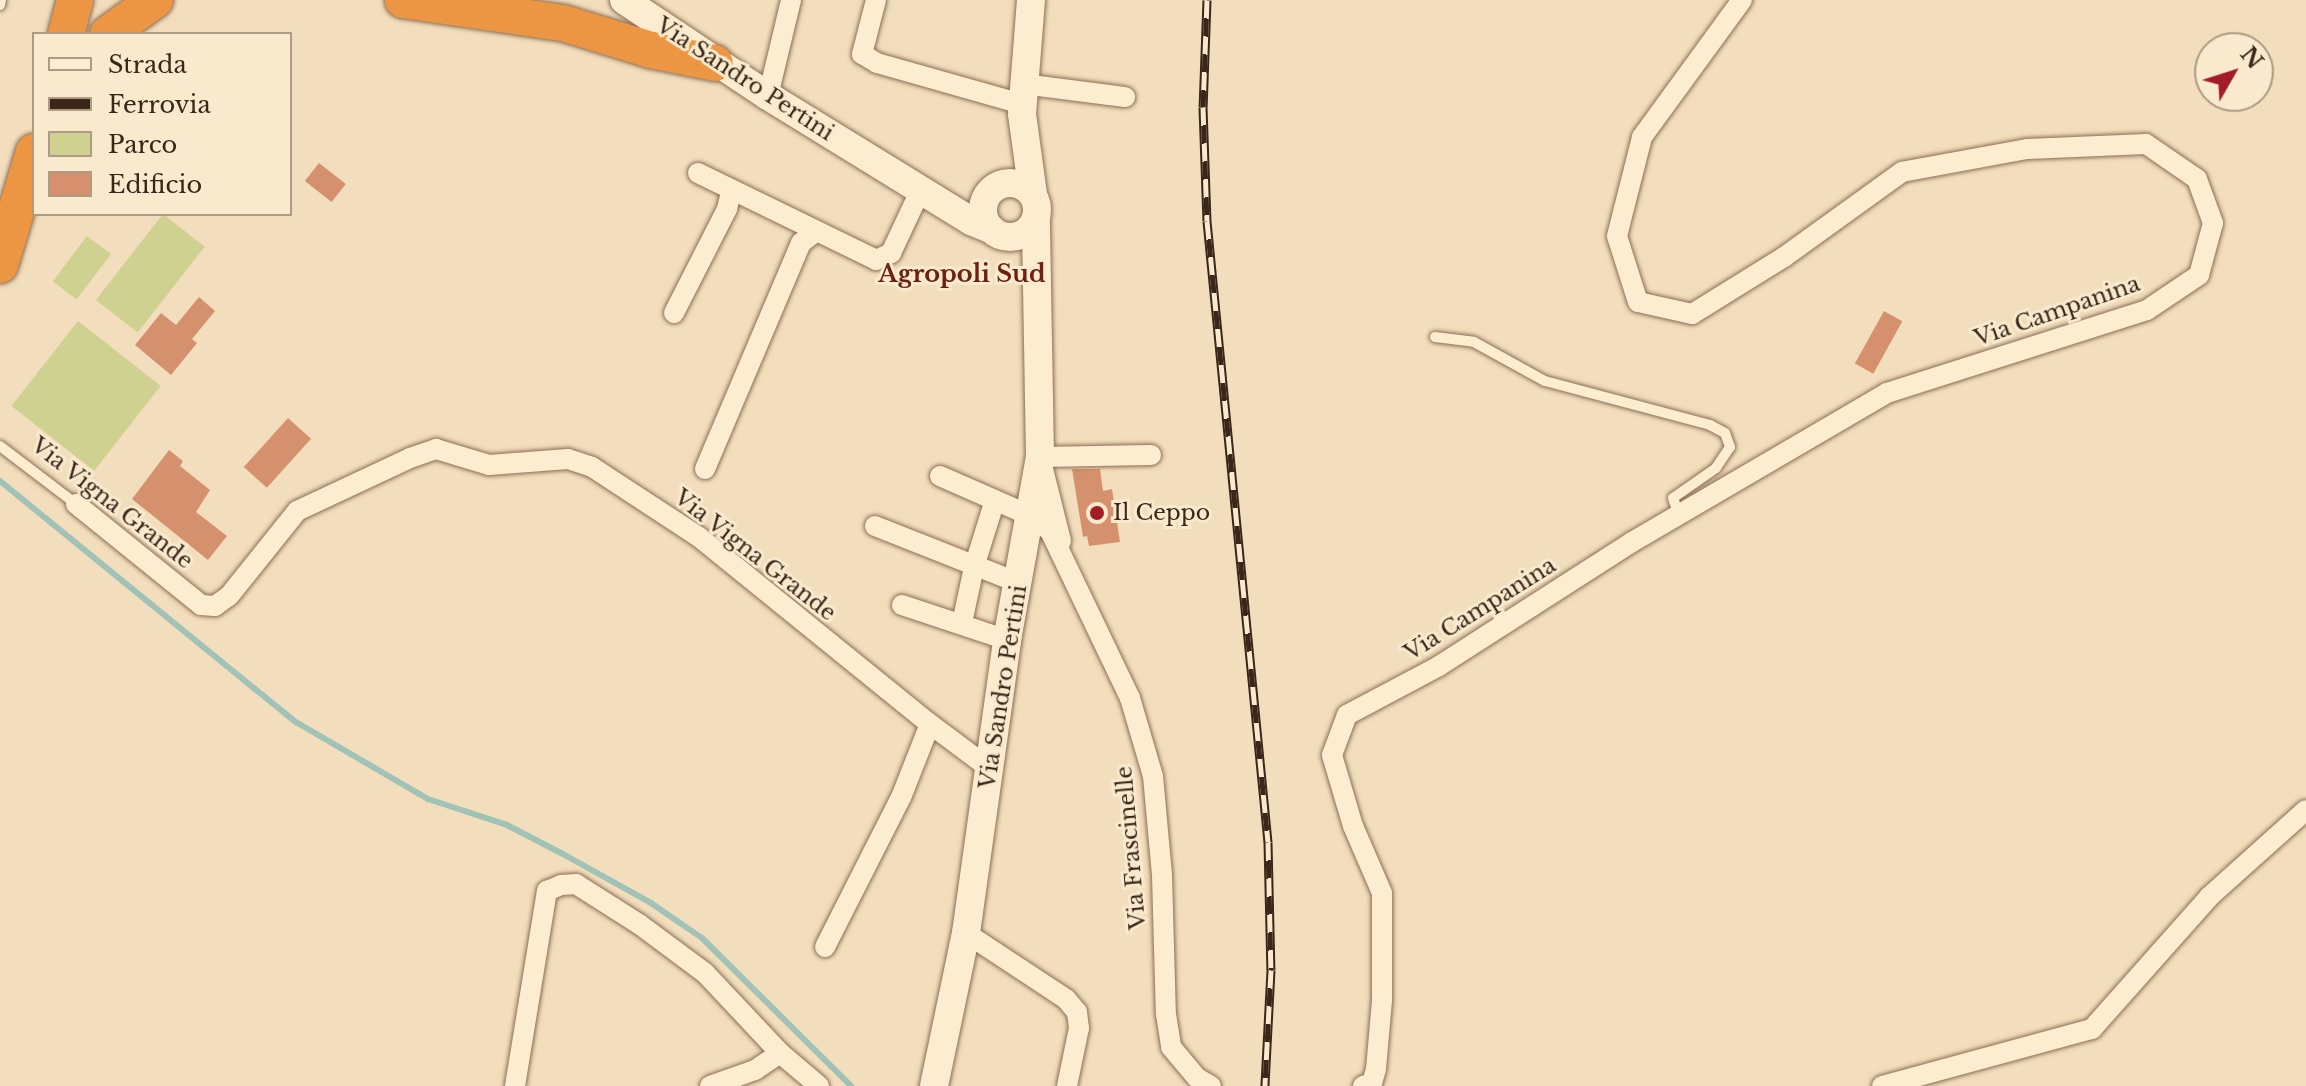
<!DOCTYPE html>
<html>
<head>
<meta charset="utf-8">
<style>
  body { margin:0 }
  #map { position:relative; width:2306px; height:1086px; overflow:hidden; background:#f2debc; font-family:"Libre Baskerville",serif }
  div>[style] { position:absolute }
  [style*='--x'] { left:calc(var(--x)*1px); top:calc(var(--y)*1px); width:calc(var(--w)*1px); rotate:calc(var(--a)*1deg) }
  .green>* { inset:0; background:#ced190; transform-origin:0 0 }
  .stream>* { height:6px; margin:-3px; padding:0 3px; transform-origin:3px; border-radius:3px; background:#a1c3b7 }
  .building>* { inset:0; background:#d5916e; transform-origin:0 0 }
  .roads { filter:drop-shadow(0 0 2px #8c6e54) drop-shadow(0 0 2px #8c6e54) }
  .lane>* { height:10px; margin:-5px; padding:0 5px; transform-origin:5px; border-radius:5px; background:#fcecd0 }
  .street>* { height:20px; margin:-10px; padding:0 10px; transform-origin:10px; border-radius:10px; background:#fcecd0 }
  .secondary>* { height:28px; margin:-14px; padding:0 14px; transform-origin:14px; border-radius:14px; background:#fcecd0 }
  .secondary>.ring { margin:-14px; padding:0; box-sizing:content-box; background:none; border:28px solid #fcecd0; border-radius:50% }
  .highway>* { height:36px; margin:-18px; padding:0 18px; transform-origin:18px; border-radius:18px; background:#ec9643 }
  .rail>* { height:9px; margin-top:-4.5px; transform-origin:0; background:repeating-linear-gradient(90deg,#f9e9cd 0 18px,#3a271a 0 36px); box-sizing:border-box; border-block:2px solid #3a271a }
  .dots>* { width:22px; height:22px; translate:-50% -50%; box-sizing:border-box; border:4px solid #f9e9cd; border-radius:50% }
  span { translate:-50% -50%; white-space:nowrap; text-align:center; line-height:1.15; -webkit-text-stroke:6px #f9e9cd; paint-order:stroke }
  .street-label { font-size:22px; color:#3a271a }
  .poi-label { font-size:22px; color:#3a271a }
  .left { translate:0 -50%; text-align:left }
  .neighbourhood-label { font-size:24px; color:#6b2115; font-weight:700 }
  .legend { position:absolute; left:32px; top:32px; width:260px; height:184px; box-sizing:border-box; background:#f9e9cd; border:2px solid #ad9b85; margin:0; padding:10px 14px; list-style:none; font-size:24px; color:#3a271a }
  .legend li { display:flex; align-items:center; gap:16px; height:40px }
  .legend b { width:40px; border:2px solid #ad9b85 }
  .north { position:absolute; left:2194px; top:32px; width:80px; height:80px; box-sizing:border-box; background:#f9e9cd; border:2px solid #ad9b85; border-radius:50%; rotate:51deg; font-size:22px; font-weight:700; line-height:32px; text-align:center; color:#3a271a }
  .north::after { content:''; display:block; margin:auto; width:28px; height:36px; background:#a11d28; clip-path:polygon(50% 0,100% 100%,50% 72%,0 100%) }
</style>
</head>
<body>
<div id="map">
  <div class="green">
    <div style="left:163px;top:214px;width:53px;height:109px;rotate:38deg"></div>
    <div style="left:87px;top:236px;width:30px;height:57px;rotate:37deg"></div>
    <div style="left:78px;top:321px;width:105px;height:108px;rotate:38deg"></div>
  </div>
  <div class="stream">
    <div style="--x:0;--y:481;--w:382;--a:39.2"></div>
    <div style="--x:296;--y:722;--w:153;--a:30.3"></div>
    <div style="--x:428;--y:799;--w:83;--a:18.2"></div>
    <div style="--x:507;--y:825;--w:63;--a:27.4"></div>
    <div style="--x:563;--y:854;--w:101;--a:29.1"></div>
    <div style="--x:651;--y:903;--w:62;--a:34.5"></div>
    <div style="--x:702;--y:938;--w:210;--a:44.8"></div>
  </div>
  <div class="building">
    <div style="left:319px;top:163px;width:34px;height:23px;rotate:38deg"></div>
    <div style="clip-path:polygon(199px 297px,215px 311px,192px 339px,197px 343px,171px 375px,135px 345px,161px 313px,176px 325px)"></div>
    <div style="left:1884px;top:311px;width:21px;height:60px;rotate:29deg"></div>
    <div style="left:288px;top:418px;width:31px;height:66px;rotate:42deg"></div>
    <div style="clip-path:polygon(169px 450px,183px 461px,180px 466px,210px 490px,196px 512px,227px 536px,208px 560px,132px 499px)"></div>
    <div style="clip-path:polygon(1072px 469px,1100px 469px,1103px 491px,1112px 489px,1120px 542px,1089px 546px,1087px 536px,1083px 537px)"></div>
  </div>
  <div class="roads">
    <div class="lane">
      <div style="--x:0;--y:5;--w:5;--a:-79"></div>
      <div style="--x:1435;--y:337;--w:39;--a:7"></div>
      <div style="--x:1474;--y:342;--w:81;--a:28.8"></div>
      <div style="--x:1545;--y:381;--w:171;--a:14.9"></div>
      <div style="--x:1710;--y:425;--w:17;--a:28"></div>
      <div style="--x:1725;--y:433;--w:15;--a:70"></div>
      <div style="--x:1730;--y:447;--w:25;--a:124"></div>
      <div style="--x:1716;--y:468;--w:52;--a:145.1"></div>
      <div style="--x:1673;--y:498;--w:18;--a:71"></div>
      <div style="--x:0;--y:446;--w:96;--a:37.3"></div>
    </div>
    <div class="street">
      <div style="--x:876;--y:0;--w:56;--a:104.5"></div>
      <div style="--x:862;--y:54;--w:17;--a:31"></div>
      <div style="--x:877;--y:63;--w:151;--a:15.8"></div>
      <div style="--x:1023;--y:84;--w:103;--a:7.3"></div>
      <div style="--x:768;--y:96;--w:99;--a:-76.5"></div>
      <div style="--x:698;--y:173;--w:198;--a:26"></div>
      <div style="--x:876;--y:260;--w:17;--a:-25"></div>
      <div style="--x:891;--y:253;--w:71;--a:-64.9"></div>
      <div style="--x:674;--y:313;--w:117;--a:-63"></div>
      <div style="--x:727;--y:209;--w:18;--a:-77"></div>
      <div style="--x:705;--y:469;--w:246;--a:-67"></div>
      <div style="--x:801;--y:243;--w:18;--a:-38"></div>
      <div style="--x:940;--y:476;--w:97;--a:23.7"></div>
      <div style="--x:1029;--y:515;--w:26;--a:37"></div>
      <div style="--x:1050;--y:531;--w:185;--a:64.4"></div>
      <div style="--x:1130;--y:698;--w:81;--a:73.6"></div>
      <div style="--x:1153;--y:776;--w:99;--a:84.8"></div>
      <div style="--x:1162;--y:875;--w:139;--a:88.4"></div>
      <div style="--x:1166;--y:1014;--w:33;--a:81"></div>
      <div style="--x:1171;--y:1047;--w:40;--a:50"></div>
      <div style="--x:1197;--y:1078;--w:16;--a:30"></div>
      <div style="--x:76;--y:504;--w:161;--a:38.9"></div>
      <div style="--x:201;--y:605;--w:14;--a:4"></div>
      <div style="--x:215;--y:606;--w:17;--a:-36"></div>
      <div style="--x:229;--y:596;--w:109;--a:-51.3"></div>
      <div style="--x:297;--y:511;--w:125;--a:-25.1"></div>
      <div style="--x:410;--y:458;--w:28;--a:-19"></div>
      <div style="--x:436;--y:449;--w:55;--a:16.8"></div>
      <div style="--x:489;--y:465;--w:79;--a:-4.3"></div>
      <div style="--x:568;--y:459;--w:25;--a:18"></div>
      <div style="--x:592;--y:467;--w:128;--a:33.2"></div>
      <div style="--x:699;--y:537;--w:297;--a:39"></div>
      <div style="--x:930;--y:724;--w:74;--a:36.7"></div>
      <div style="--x:875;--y:526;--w:155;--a:21.6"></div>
      <div style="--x:1061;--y:541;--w:87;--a:-104"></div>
      <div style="--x:1040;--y:457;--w:111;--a:-1"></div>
      <div style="--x:902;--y:605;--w:111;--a:18.4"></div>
      <div style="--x:962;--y:623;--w:57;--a:-77.9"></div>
      <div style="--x:974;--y:567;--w:70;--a:-72.6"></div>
      <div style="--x:966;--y:933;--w:120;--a:33.4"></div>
      <div style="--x:1066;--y:999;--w:17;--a:50"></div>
      <div style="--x:1077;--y:1012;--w:16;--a:83"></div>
      <div style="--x:1079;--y:1028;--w:59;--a:101.7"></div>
      <div style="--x:825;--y:947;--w:170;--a:-63.1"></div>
      <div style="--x:902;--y:795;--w:76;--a:-68.5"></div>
      <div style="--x:515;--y:1086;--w:198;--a:-80.7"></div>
      <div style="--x:547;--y:891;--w:15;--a:-23"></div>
      <div style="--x:561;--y:885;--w:15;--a:-4"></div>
      <div style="--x:576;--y:884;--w:75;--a:32.4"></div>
      <div style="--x:639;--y:924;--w:82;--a:36.6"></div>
      <div style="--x:705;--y:973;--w:110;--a:46.8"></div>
      <div style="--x:780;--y:1053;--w:51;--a:40.2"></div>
      <div style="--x:710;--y:1086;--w:48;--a:-19.6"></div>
      <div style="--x:755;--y:1070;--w:30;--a:-34"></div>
      <div style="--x:1363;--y:1086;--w:9;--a:-18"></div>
      <div style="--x:1372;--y:1083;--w:15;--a:-74"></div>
      <div style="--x:1376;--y:1069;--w:69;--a:-85"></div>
      <div style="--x:1382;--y:1000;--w:107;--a:-90"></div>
      <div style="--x:1382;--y:893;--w:73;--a:-113.4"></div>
      <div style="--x:1353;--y:826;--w:74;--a:-106.5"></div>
      <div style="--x:1332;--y:755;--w:43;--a:-69.4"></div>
      <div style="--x:1347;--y:715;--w:104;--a:-28"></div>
      <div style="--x:1439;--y:666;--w:229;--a:-32.7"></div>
      <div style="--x:1632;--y:542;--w:295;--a:-30.3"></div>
      <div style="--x:1887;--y:393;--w:273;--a:-17.7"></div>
      <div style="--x:2147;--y:310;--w:63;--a:-33.9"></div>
      <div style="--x:2199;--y:275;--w:54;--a:-74.9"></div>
      <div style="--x:2213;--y:223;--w:47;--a:-110"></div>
      <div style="--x:2197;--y:179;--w:62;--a:-145.5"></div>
      <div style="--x:2146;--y:144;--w:119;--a:177.6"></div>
      <div style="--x:2027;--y:149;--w:127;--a:169.6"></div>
      <div style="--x:1902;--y:172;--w:145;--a:144.2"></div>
      <div style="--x:1784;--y:257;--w:108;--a:148.2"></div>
      <div style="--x:1692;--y:314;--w:55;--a:-167.5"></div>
      <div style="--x:1638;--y:302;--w:69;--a:-107.7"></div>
      <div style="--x:1617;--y:236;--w:102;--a:-75.8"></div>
      <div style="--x:1642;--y:137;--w:170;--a:-53.9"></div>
      <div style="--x:1882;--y:1086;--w:218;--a:-15.2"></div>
      <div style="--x:2092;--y:1029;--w:176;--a:-48.4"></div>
      <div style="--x:2209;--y:897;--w:130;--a:-41.9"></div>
    </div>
    <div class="secondary">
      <div style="--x:624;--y:0;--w:173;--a:33.7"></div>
      <div style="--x:768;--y:96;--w:238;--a:31.6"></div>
      <div style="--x:971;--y:221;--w:23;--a:23"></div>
      <div style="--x:1031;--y:0;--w:114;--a:94.5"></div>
      <div style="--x:1022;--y:114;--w:81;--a:82.2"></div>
      <div class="ring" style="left:983px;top:183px;width:26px;height:26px"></div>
      <div style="--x:934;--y:1086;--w:156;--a:-78.2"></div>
      <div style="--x:966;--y:933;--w:296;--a:-82"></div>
      <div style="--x:1007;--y:640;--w:186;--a:-79.8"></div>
      <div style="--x:1040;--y:457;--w:239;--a:-91"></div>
    </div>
    <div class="highway">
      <div style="--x:403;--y:0;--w:162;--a:8.2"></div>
      <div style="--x:563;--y:23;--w:92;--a:17.1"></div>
      <div style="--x:651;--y:50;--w:65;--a:11.5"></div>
      <div style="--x:66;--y:34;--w:35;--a:-75"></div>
      <div style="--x:108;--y:34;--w:58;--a:-35.9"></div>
      <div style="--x:0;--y:265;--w:118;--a:-73.3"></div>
    </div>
  </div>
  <div class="rail">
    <div style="--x:1207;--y:0;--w:107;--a:92.1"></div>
    <div style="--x:1203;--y:107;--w:114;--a:88"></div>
    <div style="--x:1207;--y:221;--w:624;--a:84.39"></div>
    <div style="--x:1268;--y:842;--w:128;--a:88.7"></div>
    <div style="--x:1271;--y:970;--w:116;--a:93"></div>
  </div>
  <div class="dots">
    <div style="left:1097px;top:513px;background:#a11d28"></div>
  </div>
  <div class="street-label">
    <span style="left:745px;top:79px;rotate:33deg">Via Sandro Pertini</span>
    <span style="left:2057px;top:311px;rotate:-19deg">Via Campanina</span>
    <span style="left:112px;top:503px;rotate:38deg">Via Vigna Grande</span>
    <span style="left:755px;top:555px;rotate:38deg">Via Vigna Grande</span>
    <span style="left:1480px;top:609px;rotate:-32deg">Via Campanina</span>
    <span style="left:1003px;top:687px;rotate:-81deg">Via Sandro Pertini</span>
    <span style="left:1131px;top:848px;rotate:-95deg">Via Frascinelle</span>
  </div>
  <div class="poi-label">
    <span class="left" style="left:1113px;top:513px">Il Ceppo</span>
  </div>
  <div class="neighbourhood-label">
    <span style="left:962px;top:274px">Agropoli Sud</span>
  </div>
  <ul class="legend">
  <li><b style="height:10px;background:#fcecd0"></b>Strada</li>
  <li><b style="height:10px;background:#3a271a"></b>Ferrovia</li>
  <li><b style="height:22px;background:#ced190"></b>Parco</li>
  <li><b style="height:22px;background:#d5916e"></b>Edificio</li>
  </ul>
  <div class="north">N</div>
</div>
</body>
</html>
